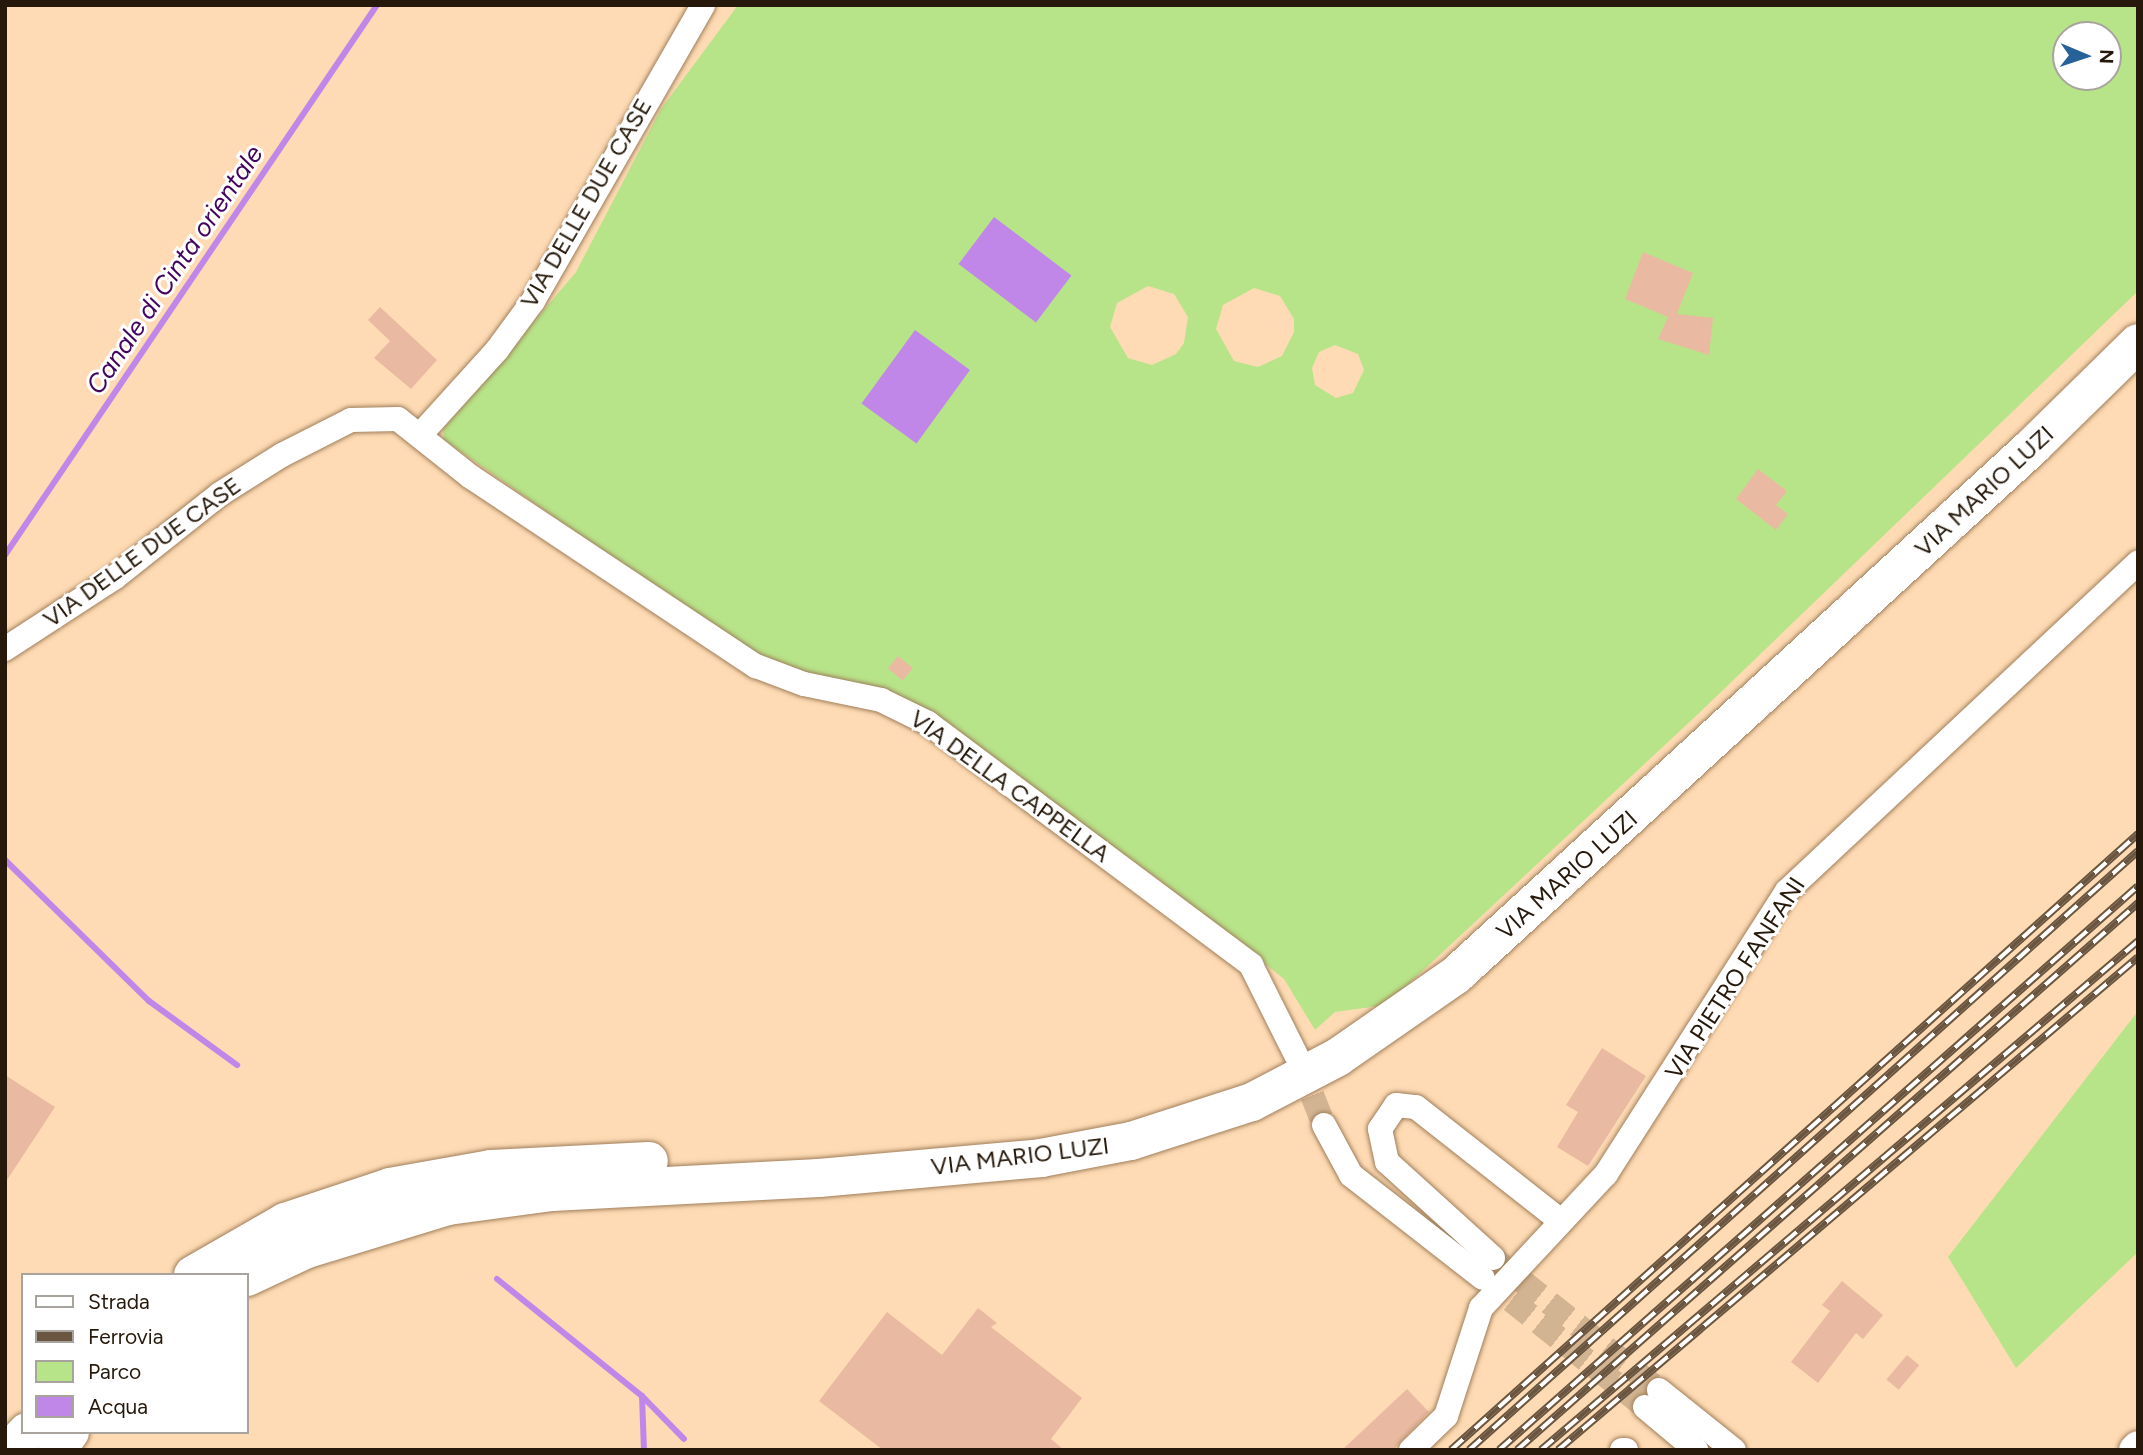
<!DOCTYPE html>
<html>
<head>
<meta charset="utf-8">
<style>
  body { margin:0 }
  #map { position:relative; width:2143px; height:1455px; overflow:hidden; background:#fedbb4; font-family:Figtree,sans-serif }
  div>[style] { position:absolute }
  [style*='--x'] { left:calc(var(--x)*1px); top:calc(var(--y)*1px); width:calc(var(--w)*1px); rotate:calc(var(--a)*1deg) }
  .green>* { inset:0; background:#b8e489 }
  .water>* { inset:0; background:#c087e9; transform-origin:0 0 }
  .stream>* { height:6px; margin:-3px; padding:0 3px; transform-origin:3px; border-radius:3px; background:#c087e9 }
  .building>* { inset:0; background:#e9baa1; transform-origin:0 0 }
  .street-tunnel>* { height:24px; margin-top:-12px; transform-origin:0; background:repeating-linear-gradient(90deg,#d3b492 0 24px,transparent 0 36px) }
  .roads { filter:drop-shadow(0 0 2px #9f7f5b) drop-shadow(0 0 2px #9f7f5b) }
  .street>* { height:24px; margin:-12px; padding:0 12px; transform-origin:12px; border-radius:12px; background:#fff }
  .secondary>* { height:33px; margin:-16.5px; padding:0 16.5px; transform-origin:16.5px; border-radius:16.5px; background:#fff }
  .primary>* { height:38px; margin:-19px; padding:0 19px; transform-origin:19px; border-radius:19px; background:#fff }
  .rail>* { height:8px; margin-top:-4px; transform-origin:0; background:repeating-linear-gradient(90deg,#fff 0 16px,#695540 0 32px); box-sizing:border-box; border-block:2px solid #695540 }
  span { translate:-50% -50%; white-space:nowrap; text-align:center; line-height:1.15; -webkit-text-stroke:6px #fff; paint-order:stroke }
  .street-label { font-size:24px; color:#26190b }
  .water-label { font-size:26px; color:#420460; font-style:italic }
  .frame { position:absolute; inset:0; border:7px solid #26190b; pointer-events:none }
  .legend { position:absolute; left:21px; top:1273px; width:228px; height:161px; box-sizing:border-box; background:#fff; border:2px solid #a8a39d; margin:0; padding:9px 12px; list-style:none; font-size:21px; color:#26190b }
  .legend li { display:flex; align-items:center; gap:14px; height:35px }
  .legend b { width:35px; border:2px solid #a8a39d }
  .north { position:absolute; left:2052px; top:21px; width:70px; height:70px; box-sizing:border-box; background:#fff; border:2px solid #a8a39d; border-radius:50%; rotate:92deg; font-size:19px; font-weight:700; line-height:28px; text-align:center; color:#26190b }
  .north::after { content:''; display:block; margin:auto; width:24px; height:32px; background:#266199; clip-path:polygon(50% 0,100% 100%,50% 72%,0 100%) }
</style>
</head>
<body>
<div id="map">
  <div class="green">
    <div style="clip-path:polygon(evenodd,738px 5px,2138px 5px,2138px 291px,1697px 715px,1386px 1005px,1335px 1012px,1315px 1030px,1284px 979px,1157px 878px,897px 694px,874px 686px,823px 682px,755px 657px,444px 440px,443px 429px,576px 272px,661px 109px,738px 5px,2066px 35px,2108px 35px,2108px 77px,2066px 77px,2066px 35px,738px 5px,1148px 286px,1174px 294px,1188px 317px,1184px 343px,1176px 354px,1152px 365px,1128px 358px,1110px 327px,1117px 303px,1148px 286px,738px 5px,1254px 288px,1280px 296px,1294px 319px,1294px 332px,1282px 356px,1258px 367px,1234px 361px,1216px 329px,1223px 305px,1254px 288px,738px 5px,1335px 345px,1358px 354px,1364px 370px,1353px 393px,1336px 398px,1315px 385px,1312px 368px,1319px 352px,1335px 345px)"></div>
    <div style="clip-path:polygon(2138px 1011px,2138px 1252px,2016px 1368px,1948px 1257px)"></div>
  </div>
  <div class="water">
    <div style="left:994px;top:217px;width:97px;height:59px;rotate:37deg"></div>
    <div style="left:915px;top:330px;width:68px;height:91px;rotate:36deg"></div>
  </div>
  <div class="stream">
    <div style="--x:5;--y:555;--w:664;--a:-55.93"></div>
    <div style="--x:5;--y:860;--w:202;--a:44.4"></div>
    <div style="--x:149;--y:1001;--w:109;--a:36"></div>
    <div style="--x:497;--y:1279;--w:186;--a:38.9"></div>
    <div style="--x:642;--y:1396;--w:54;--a:87.9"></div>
    <div style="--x:642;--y:1396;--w:60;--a:45.7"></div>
  </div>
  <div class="building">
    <div style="clip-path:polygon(1643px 252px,1693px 273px,1677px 314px,1713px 318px,1709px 355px,1658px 339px,1668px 317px,1625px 299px)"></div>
    <div style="clip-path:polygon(380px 307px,437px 360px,411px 389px,374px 358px,390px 341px,368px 320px)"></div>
    <div style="clip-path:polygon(1758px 469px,1787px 491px,1776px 505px,1788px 514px,1776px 530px,1736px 499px)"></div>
    <div style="left:898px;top:656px;width:19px;height:16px;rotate:39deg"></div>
    <div style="clip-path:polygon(1602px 1048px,1646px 1076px,1588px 1166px,1557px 1147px,1578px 1112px,1566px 1105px)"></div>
    <div style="clip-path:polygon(5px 1075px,55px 1107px,5px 1183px)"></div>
    <div style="clip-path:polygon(1842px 1281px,1883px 1315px,1863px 1339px,1856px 1333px,1818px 1383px,1791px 1362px,1830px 1311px,1822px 1305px)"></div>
    <div style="clip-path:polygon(978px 1308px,997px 1323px,991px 1327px,1082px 1398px,1051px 1439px,1064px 1450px,883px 1450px,819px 1401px,887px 1312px,942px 1355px)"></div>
    <div style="left:1907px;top:1355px;width:16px;height:32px;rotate:40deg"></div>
    <div style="clip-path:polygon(1407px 1389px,1429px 1412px,1393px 1450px,1342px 1450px)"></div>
  </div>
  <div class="street-tunnel">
    <div style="--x:1299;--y:1062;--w:68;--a:68.4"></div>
    <div style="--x:1493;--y:1258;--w:212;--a:38.5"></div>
    <div style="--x:1483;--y:1278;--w:207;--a:38.5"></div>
  </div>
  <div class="roads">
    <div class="street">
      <div style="--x:420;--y:435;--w:115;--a:-47.8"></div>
      <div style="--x:497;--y:350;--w:61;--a:-53.7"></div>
      <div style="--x:533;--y:301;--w:341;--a:-60.1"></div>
      <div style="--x:5;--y:649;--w:130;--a:-33.1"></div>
      <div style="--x:114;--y:578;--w:135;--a:-38.4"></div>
      <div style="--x:220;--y:494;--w:73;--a:-32.2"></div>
      <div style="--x:282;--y:455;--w:77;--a:-26.9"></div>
      <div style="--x:351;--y:420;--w:47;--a:-1.2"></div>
      <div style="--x:398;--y:419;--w:93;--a:38.5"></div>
      <div style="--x:471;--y:477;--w:342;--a:33.6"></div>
      <div style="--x:756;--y:666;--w:51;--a:20.6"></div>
      <div style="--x:804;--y:684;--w:79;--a:11.7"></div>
      <div style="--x:881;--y:700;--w:52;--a:26.1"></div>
      <div style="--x:928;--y:723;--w:404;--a:36.8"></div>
      <div style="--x:1251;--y:965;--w:101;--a:63.4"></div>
      <div style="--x:1324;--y:1125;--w:57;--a:61.6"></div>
      <div style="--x:1351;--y:1175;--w:167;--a:38"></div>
      <div style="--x:1493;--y:1258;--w:143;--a:-137.8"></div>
      <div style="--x:1387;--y:1162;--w:34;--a:-102"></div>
      <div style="--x:1380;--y:1129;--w:29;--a:-56"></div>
      <div style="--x:1396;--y:1105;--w:20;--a:6"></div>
      <div style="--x:1416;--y:1107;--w:184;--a:38.2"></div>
      <div style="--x:1659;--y:1390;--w:96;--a:38.7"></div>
      <div style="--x:1645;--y:1407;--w:67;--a:40.1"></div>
      <div style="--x:1411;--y:1450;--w:49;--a:-44.2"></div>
      <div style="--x:1446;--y:1416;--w:114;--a:-72"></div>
      <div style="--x:1481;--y:1308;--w:183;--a:-47"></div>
      <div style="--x:1606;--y:1174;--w:336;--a:-57.4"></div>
      <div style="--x:1787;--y:891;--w:481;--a:-43.1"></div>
      <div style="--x:1622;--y:1450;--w:4;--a:0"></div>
    </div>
    <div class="secondary">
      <div style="--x:2135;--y:1450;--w:4;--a:-45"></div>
    </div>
    <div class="primary">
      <div style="--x:193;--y:1275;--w:106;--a:-29.9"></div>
      <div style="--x:285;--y:1222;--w:111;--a:-18.4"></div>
      <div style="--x:390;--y:1187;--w:103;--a:-10.1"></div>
      <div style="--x:491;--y:1169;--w:158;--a:-2.9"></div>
      <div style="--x:247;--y:1277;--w:66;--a:-25"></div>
      <div style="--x:307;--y:1249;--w:147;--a:-17"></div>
      <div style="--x:448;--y:1206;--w:105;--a:-7.7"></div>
      <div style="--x:552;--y:1192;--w:267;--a:-3"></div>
      <div style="--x:819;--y:1178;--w:223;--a:-5.1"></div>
      <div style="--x:1041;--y:1158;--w:92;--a:-10.7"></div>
      <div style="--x:1131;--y:1141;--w:127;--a:-17.9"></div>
      <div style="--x:1252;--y:1102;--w:97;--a:-27.6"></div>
      <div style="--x:1338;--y:1057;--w:144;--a:-34.8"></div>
      <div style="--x:1456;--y:975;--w:783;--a:-42.51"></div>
      <div style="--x:2033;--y:446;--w:147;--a:-44.4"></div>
      <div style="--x:10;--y:1450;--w:25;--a:-47"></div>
      <div style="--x:57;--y:1450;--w:22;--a:-54"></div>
    </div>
  </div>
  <div class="rail">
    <div style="--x:1451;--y:1450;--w:923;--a:-41.88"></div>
    <div style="--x:1469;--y:1450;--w:898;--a:-41.84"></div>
    <div style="--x:1499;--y:1450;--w:852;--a:-41.43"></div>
    <div style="--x:1517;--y:1450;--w:828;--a:-41.37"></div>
    <div style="--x:1541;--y:1450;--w:785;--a:-40.45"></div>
    <div style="--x:1558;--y:1450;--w:761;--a:-40.36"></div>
  </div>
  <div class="street-label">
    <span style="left:586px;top:203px;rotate:-60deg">VIA DELLE DUE CASE</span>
    <span style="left:1984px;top:491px;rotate:-43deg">VIA MARIO LUZI</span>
    <span style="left:142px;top:552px;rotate:-36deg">VIA DELLE DUE CASE</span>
    <span style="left:1010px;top:786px;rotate:36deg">VIA DELLA CAPPELLA</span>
    <span style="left:1567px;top:875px;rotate:-42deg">VIA MARIO LUZI</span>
    <span style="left:1735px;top:978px;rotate:-57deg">VIA PIETRO FANFANI</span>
    <span style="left:1020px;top:1156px;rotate:-7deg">VIA MARIO LUZI</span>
  </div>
  <div class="water-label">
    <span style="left:175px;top:270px;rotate:-56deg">Canale di Cinta orientale</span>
  </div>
  <div class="frame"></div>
  <ul class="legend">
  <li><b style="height:9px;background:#fff"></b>Strada</li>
  <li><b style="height:9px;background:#695540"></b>Ferrovia</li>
  <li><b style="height:19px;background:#b8e489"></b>Parco</li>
  <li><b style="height:19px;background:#c087e9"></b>Acqua</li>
  </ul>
  <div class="north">N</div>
</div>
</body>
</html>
